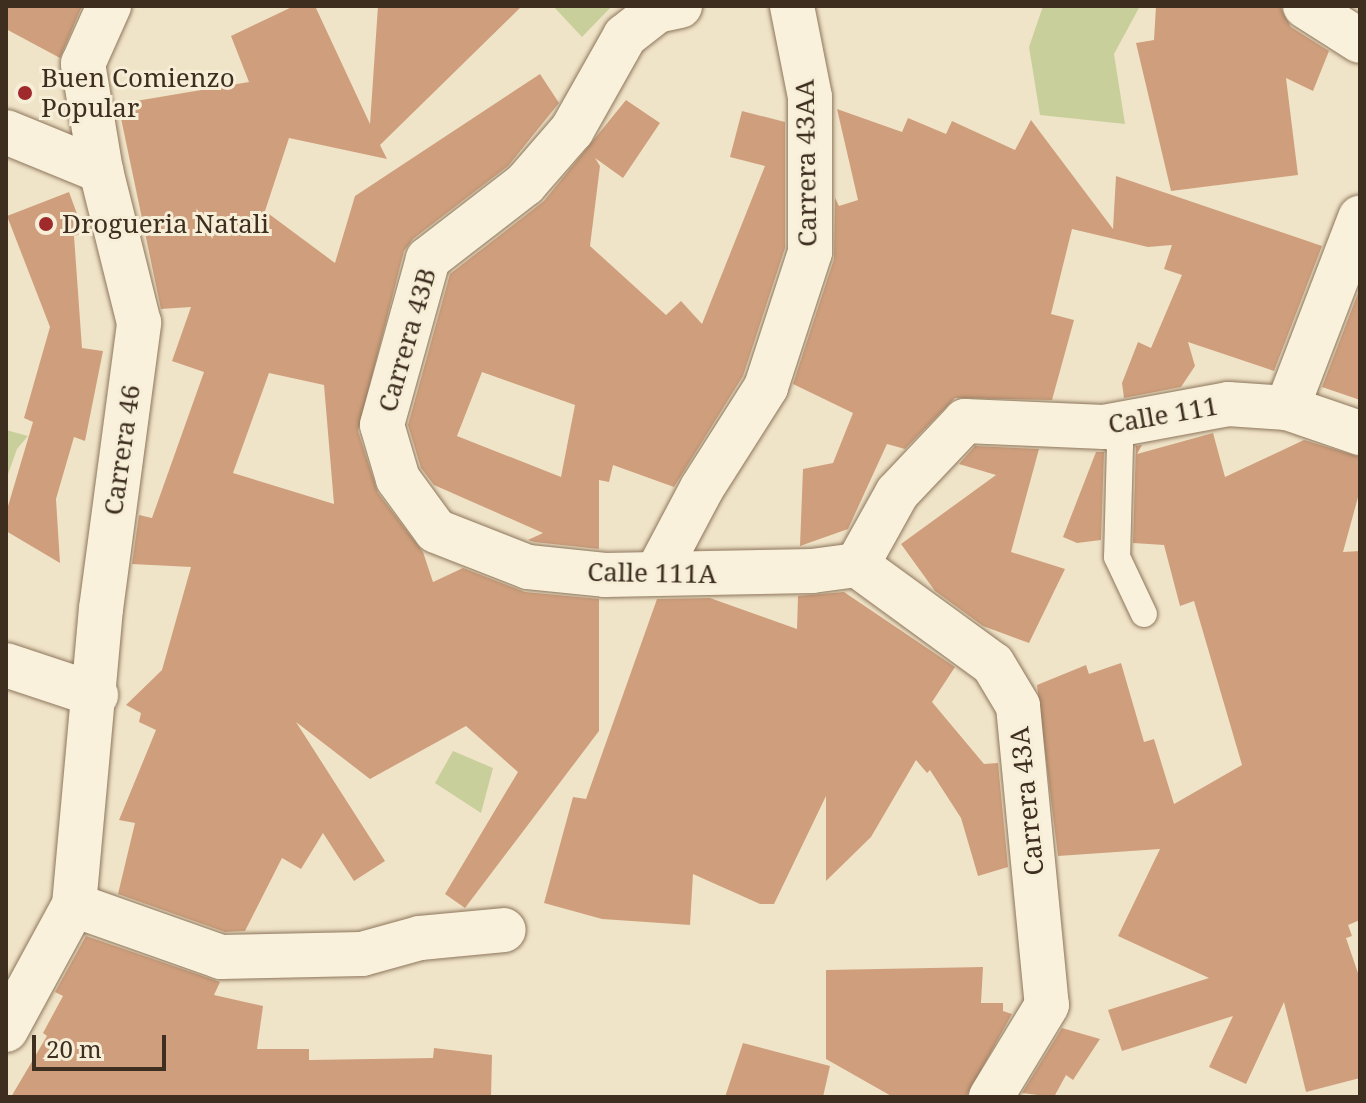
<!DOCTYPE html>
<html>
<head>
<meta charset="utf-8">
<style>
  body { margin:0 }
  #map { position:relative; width:1366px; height:1103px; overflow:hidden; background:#f0e4c8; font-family:"Noto Serif",serif }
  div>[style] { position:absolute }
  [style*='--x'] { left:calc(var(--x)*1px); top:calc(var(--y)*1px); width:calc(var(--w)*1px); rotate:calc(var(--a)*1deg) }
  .green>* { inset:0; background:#c9cf9b }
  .building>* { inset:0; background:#cf9f7d }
  .roads { filter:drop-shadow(0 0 2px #8d765c) drop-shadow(0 0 2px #8d765c) }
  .lane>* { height:26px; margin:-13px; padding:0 13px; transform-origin:13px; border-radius:13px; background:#faf1dc }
  .street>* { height:44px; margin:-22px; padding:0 22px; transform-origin:22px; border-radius:22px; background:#faf1dc }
  .secondary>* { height:44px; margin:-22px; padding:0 22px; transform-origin:22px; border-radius:22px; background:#faf1dc }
  .dots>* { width:22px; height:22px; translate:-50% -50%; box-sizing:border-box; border:4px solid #f7eed8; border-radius:50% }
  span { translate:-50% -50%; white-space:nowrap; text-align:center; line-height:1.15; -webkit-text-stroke:6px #f7eed8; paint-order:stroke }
  .poi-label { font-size:26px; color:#3d2e20 }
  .left { translate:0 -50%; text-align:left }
  .street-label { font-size:26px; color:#3d2e20 }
  .frame { position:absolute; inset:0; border:8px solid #3d2e20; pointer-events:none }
  .scale { position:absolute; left:32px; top:1035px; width:134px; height:36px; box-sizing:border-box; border:4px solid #3d2e20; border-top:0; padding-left:10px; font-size:24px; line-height:28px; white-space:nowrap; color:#3d2e20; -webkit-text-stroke:6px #f7eed8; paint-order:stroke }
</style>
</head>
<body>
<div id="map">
  <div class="green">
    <div style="clip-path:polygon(553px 6px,612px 6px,582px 37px)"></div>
    <div style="clip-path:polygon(1043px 6px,1140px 6px,1114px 54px,1125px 124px,1040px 115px,1029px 47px)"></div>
    <div style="clip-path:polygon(6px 430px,28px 436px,17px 449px,6px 480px)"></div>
    <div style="clip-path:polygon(453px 751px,493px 768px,481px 813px,435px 783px)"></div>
  </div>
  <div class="building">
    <div style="clip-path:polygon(6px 6px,82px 6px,60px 58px,6px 29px)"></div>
    <div style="clip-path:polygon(evenodd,294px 6px,315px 6px,370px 124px,378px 6px,522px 6px,380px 145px,387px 159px,289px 138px,265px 211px,335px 263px,355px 196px,540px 74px,559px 103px,508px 166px,413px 239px,404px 251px,358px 431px,378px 493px,423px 552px,433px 582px,463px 568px,525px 592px,599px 599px,599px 731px,465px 908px,445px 894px,518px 772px,466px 726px,370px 779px,296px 722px,385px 861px,354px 881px,323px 833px,301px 869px,282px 858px,245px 931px,225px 932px,118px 894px,135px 823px,119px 820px,156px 730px,139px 722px,141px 713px,126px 705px,162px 670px,191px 567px,132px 564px,139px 515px,152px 518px,204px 372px,172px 361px,191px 307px,161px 309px,118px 104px,249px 82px,231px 36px,294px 6px,269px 373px,324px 385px,334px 504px,233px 473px,269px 373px)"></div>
    <div style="clip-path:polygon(1156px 6px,1280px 6px,1291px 27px,1329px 51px,1313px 91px,1286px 78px,1298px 175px,1171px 191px,1136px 43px,1154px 40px)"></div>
    <div style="clip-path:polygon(evenodd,626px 100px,660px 123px,623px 178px,595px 158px,600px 166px,590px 246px,666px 315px,681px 301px,702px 324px,765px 166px,730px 157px,742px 111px,785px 122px,785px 248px,743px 376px,674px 487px,613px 465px,609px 482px,599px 480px,599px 549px,534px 542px,528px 540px,543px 533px,434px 485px,421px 468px,408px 425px,450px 274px,544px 201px,626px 100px,482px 372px,575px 405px,561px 477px,457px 436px,482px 372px)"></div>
    <div style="clip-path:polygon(837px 109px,902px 132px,908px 118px,946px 134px,952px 121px,1015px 150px,1031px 120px,1113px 229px,1116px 176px,1322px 246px,1274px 371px,1188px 342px,1195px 366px,1181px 387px,1124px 398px,1122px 383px,1138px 342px,1151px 348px,1182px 275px,1164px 269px,1172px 245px,1148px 247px,1072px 229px,1051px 314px,1074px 320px,1052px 400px,955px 398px,905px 449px,887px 444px,848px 529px,800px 546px,803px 469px,833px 463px,853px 413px,793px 384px,834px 259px,835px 198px,839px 206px,858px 200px)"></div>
    <div style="clip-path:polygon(69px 192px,84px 233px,74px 236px,82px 348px,103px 351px,85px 441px,74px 437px,56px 499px,60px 563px,6px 531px,6px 513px,33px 422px,24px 418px,50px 327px,7px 216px)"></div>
    <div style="clip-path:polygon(1360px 288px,1360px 400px,1322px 387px)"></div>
    <div style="clip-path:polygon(1213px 433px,1225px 477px,1304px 440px,1360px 457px,1360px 490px,1343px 552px,1360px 551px,1360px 920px,1348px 925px,1352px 936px,1346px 938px,1360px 979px,1360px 1078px,1306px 1092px,1284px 1002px,1246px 1084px,1209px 1067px,1233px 1016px,1122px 1051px,1108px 1010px,1209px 978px,1118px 936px,1160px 849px,1058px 856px,1037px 685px,1086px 665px,1089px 674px,1121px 663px,1144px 742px,1154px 739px,1174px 804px,1242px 765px,1194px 601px,1180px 606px,1164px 545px,1133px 543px,1136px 446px,1142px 445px,1137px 454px)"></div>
    <div style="clip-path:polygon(975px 446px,1039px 449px,1011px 552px,1065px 569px,1029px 643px,983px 626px,935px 591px,901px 544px,996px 475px,959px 464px)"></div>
    <div style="clip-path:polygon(1096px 452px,1104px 452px,1101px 540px,1077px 543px,1063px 537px)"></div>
    <div style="clip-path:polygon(844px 592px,955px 667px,932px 702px,984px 764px,998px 763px,1008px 867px,978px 876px,961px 818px,930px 770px,927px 773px,916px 760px,871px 837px,826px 881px,826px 796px,774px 904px,760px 904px,693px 874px,690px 925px,602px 919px,544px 903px,573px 797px,586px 799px,657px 599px,710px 598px,797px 629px,798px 596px)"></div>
    <div style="clip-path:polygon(86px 936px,220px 982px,214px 995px,263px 1006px,257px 1049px,309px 1049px,309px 1060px,433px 1058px,434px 1048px,492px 1055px,491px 1097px,11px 1097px,47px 1036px,43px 1033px,63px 996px,55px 992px)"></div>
    <div style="clip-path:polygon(983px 967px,981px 1003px,1003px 1003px,1003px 1011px,1012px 1014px,966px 1097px,893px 1097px,826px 1059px,826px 970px)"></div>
    <div style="clip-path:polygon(1062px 1028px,1100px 1039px,1073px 1080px,1066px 1075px,1054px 1097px,1022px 1093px)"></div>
    <div style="clip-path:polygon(743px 1043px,830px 1066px,823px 1097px,725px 1097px)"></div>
  </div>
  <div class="roads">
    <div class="lane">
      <div style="--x:1104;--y:427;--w:24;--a:48"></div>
      <div style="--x:1120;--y:445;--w:112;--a:91.5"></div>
      <div style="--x:1117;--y:557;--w:63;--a:64.7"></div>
    </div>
    <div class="street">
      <div style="--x:680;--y:6;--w:24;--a:168"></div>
      <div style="--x:657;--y:11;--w:41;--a:142"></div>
      <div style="--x:625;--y:36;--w:108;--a:119.4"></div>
      <div style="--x:572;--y:130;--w:72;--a:131"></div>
      <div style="--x:525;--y:184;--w:123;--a:142.3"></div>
      <div style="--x:428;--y:259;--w:172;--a:105.5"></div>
      <div style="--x:382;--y:425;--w:56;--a:73.5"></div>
      <div style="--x:398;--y:479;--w:64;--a:53.8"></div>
      <div style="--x:436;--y:531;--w:99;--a:21.4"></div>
      <div style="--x:528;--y:567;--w:77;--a:5.9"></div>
      <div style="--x:605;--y:575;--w:207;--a:-1.1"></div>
      <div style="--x:812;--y:571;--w:45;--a:-7.6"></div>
      <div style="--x:857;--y:565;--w:82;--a:-60.9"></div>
      <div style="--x:897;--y:493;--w:99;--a:-46.6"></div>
      <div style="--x:965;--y:421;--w:139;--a:2.5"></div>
      <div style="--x:1104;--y:427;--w:126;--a:-10.5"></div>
      <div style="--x:1228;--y:404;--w:59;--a:3.9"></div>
      <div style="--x:1287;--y:408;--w:77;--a:18.9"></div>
      <div style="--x:1305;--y:6;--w:65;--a:32.5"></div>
      <div style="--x:6;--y:132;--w:103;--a:22.3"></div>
      <div style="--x:1287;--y:408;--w:204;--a:-69"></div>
      <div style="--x:857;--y:565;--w:168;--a:36.1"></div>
      <div style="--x:993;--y:664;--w:49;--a:59.2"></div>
      <div style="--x:1018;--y:706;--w:300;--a:84.5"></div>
      <div style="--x:1047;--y:1005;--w:108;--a:121.3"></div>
      <div style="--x:657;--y:573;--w:96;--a:-62.1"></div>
      <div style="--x:702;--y:488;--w:120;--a:-57.6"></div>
      <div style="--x:766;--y:387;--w:142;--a:-71.9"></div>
      <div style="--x:810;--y:252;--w:155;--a:-90"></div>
      <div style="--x:810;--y:97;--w:93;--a:-101.2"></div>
      <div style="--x:6;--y:665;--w:95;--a:18.4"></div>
      <div style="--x:74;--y:905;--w:156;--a:19.5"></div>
      <div style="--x:221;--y:957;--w:141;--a:-1.2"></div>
      <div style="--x:362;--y:954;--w:60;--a:-15.4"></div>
      <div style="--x:420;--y:938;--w:84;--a:-5.4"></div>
    </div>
    <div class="secondary">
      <div style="--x:6;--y:1030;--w:142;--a:-61.5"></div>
      <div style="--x:74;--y:905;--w:297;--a:-84.8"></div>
      <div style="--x:101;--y:609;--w:289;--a:-82.4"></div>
      <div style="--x:139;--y:323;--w:157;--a:-104"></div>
      <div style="--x:101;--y:171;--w:109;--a:-99.5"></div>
      <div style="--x:83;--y:64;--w:64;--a:-65.9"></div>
    </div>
  </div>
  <div class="dots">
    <div style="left:25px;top:93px;background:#9e2a2b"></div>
    <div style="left:46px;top:224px;background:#9e2a2b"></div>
  </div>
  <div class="poi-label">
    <span class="left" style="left:41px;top:93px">Buen Comienzo<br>Popular</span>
    <span class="left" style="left:62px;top:224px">Drogueria Natali</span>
  </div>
  <div class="street-label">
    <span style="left:806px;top:163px;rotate:-91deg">Carrera 43AA</span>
    <span style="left:407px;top:340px;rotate:-74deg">Carrera 43B</span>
    <span style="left:1163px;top:415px;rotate:-10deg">Calle 111</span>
    <span style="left:122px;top:450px;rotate:-82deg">Carrera 46</span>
    <span style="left:652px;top:573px;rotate:1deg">Calle 111A</span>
    <span style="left:1027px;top:801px;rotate:-96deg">Carrera 43A</span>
  </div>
  <div class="frame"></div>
  <div class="scale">20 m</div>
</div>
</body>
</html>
